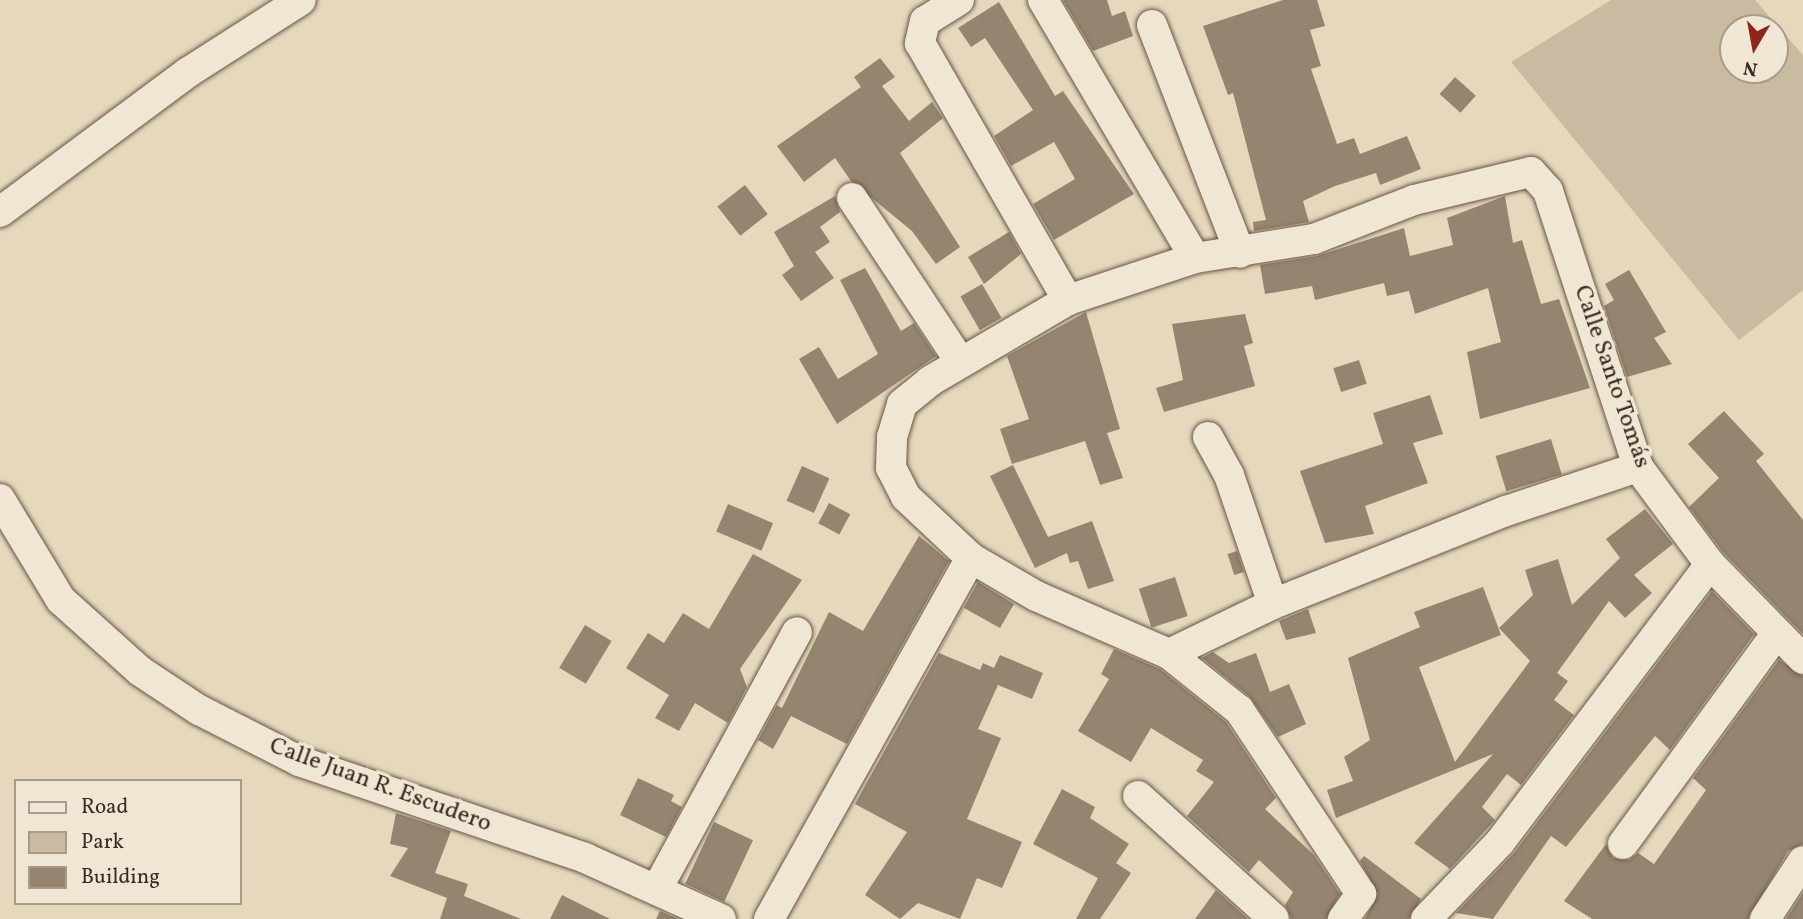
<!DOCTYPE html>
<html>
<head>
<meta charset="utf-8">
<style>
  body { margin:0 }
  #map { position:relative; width:1803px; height:919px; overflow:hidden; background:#e6d8bc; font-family:Vollkorn,serif }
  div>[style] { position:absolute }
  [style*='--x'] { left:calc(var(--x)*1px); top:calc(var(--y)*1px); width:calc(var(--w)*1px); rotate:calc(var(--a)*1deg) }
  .green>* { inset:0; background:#c9bba1 }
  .building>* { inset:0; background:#958570; transform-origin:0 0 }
  .roads { filter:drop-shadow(0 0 2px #675646) drop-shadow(0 0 2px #675646) }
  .minor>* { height:30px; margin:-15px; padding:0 15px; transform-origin:15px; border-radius:15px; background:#efe6d3 }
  span { translate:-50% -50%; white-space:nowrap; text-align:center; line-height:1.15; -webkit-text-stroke:7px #efe6d3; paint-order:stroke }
  .street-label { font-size:24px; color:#3d2b1e }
  .legend { position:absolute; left:14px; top:779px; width:228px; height:126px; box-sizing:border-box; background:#efe6d3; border:2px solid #a89b8b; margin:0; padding:9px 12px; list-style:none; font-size:21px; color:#3d2b1e }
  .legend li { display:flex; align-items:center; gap:14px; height:35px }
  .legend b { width:35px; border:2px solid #a89b8b }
  .north { position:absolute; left:1719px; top:14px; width:70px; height:70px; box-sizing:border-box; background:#efe6d3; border:2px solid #a89b8b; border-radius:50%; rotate:190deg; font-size:19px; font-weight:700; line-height:28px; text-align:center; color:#3d2b1e }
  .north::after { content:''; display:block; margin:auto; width:24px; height:32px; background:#8f2418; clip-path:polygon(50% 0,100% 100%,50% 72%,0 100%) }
</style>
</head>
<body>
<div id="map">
  <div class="green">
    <div style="clip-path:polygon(evenodd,1611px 0,1755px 0,1803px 55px,1803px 290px,1739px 340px,1511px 62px,1611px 0,1733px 28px,1775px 28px,1775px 70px,1733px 70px,1733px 28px)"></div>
  </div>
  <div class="building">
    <div style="clip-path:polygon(1063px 0,1107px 0,1112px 16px,1125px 11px,1133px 36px,1093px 51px)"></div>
    <div style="clip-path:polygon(1283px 0,1317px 0,1325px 26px,1310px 30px,1321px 66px,1311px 69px,1337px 144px,1354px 138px,1360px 154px,1407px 136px,1421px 169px,1380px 185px,1376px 173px,1335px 186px,1303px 201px,1309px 222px,1254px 231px,1253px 222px,1266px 220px,1233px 93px,1228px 95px,1203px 26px)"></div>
    <div style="clip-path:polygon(999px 2px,1055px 96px,1063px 91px,1134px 194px,1054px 240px,1033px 204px,1075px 179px,1054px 142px,1011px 166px,994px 136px,1033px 110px,985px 38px,971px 47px,958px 28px)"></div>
    <div style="clip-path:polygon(880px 58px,895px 77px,882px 86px,909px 121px,932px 102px,943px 118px,900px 153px,960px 247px,936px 264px,912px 231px,851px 181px,835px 158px,804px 182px,777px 146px,861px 87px,854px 77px)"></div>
    <div style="left:1455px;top:77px;width:28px;height:23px;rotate:42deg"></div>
    <div style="left:745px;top:185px;width:37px;height:35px;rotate:52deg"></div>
    <div style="clip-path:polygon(835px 196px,840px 212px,820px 227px,830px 242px,815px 252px,834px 278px,801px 301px,782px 275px,794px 266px,774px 232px)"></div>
    <div style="clip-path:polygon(1505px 196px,1513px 243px,1522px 240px,1541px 304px,1559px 299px,1590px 388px,1480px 419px,1467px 352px,1501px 342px,1488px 288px,1415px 314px,1409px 291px,1387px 296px,1384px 283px,1315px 300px,1312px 286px,1265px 294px,1260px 265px,1317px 256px,1404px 228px,1410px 256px,1453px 245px,1447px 218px)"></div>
    <div style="clip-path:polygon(1009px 232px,1021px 254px,984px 284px,968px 257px)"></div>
    <div style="clip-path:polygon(865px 268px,901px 331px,914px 323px,936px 356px,837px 424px,799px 359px,819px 347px,838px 379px,878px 354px,840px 280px)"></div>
    <div style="clip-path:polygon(1629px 270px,1666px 332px,1654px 338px,1672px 364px,1627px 377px,1604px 306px,1614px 300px,1605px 284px)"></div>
    <div style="left:982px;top:284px;width:39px;height:25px;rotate:60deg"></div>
    <div style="clip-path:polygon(1086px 312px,1120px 429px,1107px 433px,1123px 478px,1100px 485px,1085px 441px,1012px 464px,1000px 429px,1029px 419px,1007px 356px)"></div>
    <div style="clip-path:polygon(1245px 314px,1253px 343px,1244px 346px,1255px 386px,1164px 412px,1156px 388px,1183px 380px,1172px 324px)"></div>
    <div style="left:1359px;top:360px;width:25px;height:27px;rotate:72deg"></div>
    <div style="clip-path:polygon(1430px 395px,1443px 434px,1413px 443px,1428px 483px,1365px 506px,1374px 534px,1325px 543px,1300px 471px,1383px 444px,1373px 413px)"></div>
    <div style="clip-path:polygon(1724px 411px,1764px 454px,1756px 461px,1803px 520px,1803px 634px,1723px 552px,1689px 507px,1719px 478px,1688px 444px)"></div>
    <div style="left:1551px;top:439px;width:37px;height:58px;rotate:73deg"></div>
    <div style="clip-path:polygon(1013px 465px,1048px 537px,1092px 521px,1114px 581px,1088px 589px,1078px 561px,1070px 563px,1067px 553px,1035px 568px,990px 476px)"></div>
    <div style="left:802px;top:466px;width:30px;height:38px;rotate:24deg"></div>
    <div style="left:829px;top:503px;width:24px;height:23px;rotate:28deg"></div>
    <div style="left:728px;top:504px;width:49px;height:30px;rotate:23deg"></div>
    <div style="clip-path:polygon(1645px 509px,1673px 544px,1634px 575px,1652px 593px,1625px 618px,1609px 601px,1557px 673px,1568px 681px,1554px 700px,1574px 715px,1521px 785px,1507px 774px,1482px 807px,1495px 820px,1450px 869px,1414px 843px,1493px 754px,1336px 818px,1327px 790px,1353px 781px,1344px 757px,1370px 740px,1348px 658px,1420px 627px,1414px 612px,1483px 587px,1501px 635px,1419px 667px,1455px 762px,1530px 661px,1499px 628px,1533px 595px,1525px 570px,1558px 559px,1572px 605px,1620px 558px,1606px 539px)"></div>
    <div style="clip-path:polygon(919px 536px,949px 561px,847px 744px,791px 716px,773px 749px,758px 740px,777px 705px,782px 708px,829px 612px,863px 631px)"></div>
    <div style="left:1237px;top:551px;width:22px;height:10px;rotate:72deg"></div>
    <div style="clip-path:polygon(753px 554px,802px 580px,740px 669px,747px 687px,728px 723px,695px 703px,679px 731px,655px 718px,669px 695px,626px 668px,648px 633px,664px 643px,683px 613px,709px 629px)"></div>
    <div style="left:1175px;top:577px;width:41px;height:38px;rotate:72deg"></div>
    <div style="clip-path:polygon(978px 582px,1014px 604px,1000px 628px,964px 608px,939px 653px,980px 670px,983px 663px,994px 668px,1000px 655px,1043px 673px,1032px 699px,998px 685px,978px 729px,1001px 738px,967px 819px,1022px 842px,1002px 888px,977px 878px,960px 919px,918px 903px,900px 919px,865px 895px,907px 832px,855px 804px)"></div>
    <div style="clip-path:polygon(1712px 591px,1754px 634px,1670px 750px,1655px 736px,1566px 847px,1551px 836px,1493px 919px,1456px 913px,1514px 853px)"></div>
    <div style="clip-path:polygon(1308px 609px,1316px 633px,1286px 640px,1279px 621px)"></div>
    <div style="left:585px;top:625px;width:31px;height:50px;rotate:31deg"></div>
    <div style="clip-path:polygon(1114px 649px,1160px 669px,1226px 722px,1276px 798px,1265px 809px,1314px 855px,1340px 894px,1326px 919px,1291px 919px,1285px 905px,1293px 892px,1259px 860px,1249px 872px,1187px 816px,1214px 782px,1196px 771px,1203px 760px,1151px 728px,1131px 762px,1078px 731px,1109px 679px,1101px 674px)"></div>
    <div style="clip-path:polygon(1213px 652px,1229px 663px,1256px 653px,1270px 692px,1289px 684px,1306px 724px,1278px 737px,1250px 697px,1202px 658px)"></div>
    <div style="clip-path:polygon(1779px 660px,1803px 676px,1803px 844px,1788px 851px,1748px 919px,1592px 919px,1564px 901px,1606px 844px,1613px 858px,1629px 860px,1638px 853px,1654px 864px,1706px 790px,1693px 778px)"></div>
    <div style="clip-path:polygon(638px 778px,674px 795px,671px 801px,682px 807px,666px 837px,620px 815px)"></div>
    <div style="clip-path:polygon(1062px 789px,1095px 807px,1090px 818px,1129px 844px,1116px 863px,1131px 873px,1100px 919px,1076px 919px,1098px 878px,1033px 844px)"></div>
    <div style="clip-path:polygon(396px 813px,451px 831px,435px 873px,468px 884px,464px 896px,521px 919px,440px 919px,447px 898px,390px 876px,408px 848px,390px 844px)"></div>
    <div style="left:714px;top:822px;width:43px;height:68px;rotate:25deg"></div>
    <div style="clip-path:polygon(1364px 856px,1421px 899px,1409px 919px,1365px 919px,1378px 894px,1360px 861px)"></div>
    <div style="clip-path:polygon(1216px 890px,1248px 919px,1195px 919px)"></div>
    <div style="clip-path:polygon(1803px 893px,1803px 919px,1786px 919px)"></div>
    <div style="clip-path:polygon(562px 895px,610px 919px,550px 919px)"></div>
    <div style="clip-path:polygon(660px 911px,678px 919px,656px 919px)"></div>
  </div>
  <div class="roads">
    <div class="minor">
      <div style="--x:959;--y:0;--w:40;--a:148"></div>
      <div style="--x:925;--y:21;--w:23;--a:103"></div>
      <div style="--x:920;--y:43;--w:297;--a:60.1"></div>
      <div style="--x:1043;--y:0;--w:299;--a:59.5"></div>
      <div style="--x:1152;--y:25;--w:244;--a:68.9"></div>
      <div style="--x:852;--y:198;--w:196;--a:56.5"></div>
      <div style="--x:0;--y:212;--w:233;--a:-36.6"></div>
      <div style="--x:187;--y:73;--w:135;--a:-32.6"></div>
      <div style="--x:1208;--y:437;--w:43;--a:61.1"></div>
      <div style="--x:1229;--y:475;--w:136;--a:71.2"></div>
      <div style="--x:0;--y:499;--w:118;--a:58.9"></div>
      <div style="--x:61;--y:600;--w:106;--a:41.9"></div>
      <div style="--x:140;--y:671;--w:71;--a:33.5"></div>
      <div style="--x:199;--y:710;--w:112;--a:27"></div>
      <div style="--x:299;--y:761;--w:302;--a:18.7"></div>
      <div style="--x:585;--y:858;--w:149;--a:24.2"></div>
      <div style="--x:1169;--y:654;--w:115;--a:-25.7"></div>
      <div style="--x:1273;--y:604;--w:251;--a:-21.8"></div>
      <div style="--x:1506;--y:511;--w:139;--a:-18.4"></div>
      <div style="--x:1138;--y:796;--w:183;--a:42.1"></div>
      <div style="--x:1623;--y:844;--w:261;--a:-53.9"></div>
      <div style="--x:658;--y:887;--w:290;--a:-61.4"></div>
      <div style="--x:769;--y:919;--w:414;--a:-60.8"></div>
      <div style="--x:1343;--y:919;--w:31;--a:-54"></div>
      <div style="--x:1361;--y:894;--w:221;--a:-123.5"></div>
      <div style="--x:1239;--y:710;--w:90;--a:-141.3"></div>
      <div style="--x:1169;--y:654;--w:145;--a:-156.4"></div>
      <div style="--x:1036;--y:596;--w:75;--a:-149.7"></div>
      <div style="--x:971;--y:558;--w:89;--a:-136.8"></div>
      <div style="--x:906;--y:497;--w:33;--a:-117"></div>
      <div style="--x:891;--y:468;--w:31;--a:-88"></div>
      <div style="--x:892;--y:437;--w:34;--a:-73"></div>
      <div style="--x:902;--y:404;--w:36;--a:-39"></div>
      <div style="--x:930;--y:381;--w:160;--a:-30.4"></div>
      <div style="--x:1068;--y:300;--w:134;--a:-18.3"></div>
      <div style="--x:1195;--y:258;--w:121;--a:-9.1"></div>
      <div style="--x:1314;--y:239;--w:107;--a:-21.3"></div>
      <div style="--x:1414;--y:200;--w:120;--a:-13.5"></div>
      <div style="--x:1531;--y:172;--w:25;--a:48"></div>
      <div style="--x:1548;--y:191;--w:290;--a:71.9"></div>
      <div style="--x:1638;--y:467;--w:121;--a:53.4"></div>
      <div style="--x:1710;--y:564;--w:133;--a:45.6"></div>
      <div style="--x:1426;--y:919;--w:107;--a:-46.1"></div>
      <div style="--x:1500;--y:842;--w:348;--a:-52.9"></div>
      <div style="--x:1765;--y:919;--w:69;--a:-56.8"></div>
    </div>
  </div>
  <div class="street-label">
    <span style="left:1611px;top:377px;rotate:71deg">Calle Santo Tomás</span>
    <span style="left:380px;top:786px;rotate:20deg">Calle Juan R. Escudero</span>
  </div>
  <ul class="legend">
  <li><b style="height:9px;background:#efe6d3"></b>Road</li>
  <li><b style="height:19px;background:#c9bba1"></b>Park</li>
  <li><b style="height:19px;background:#958570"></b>Building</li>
  </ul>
  <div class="north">N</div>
</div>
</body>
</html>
